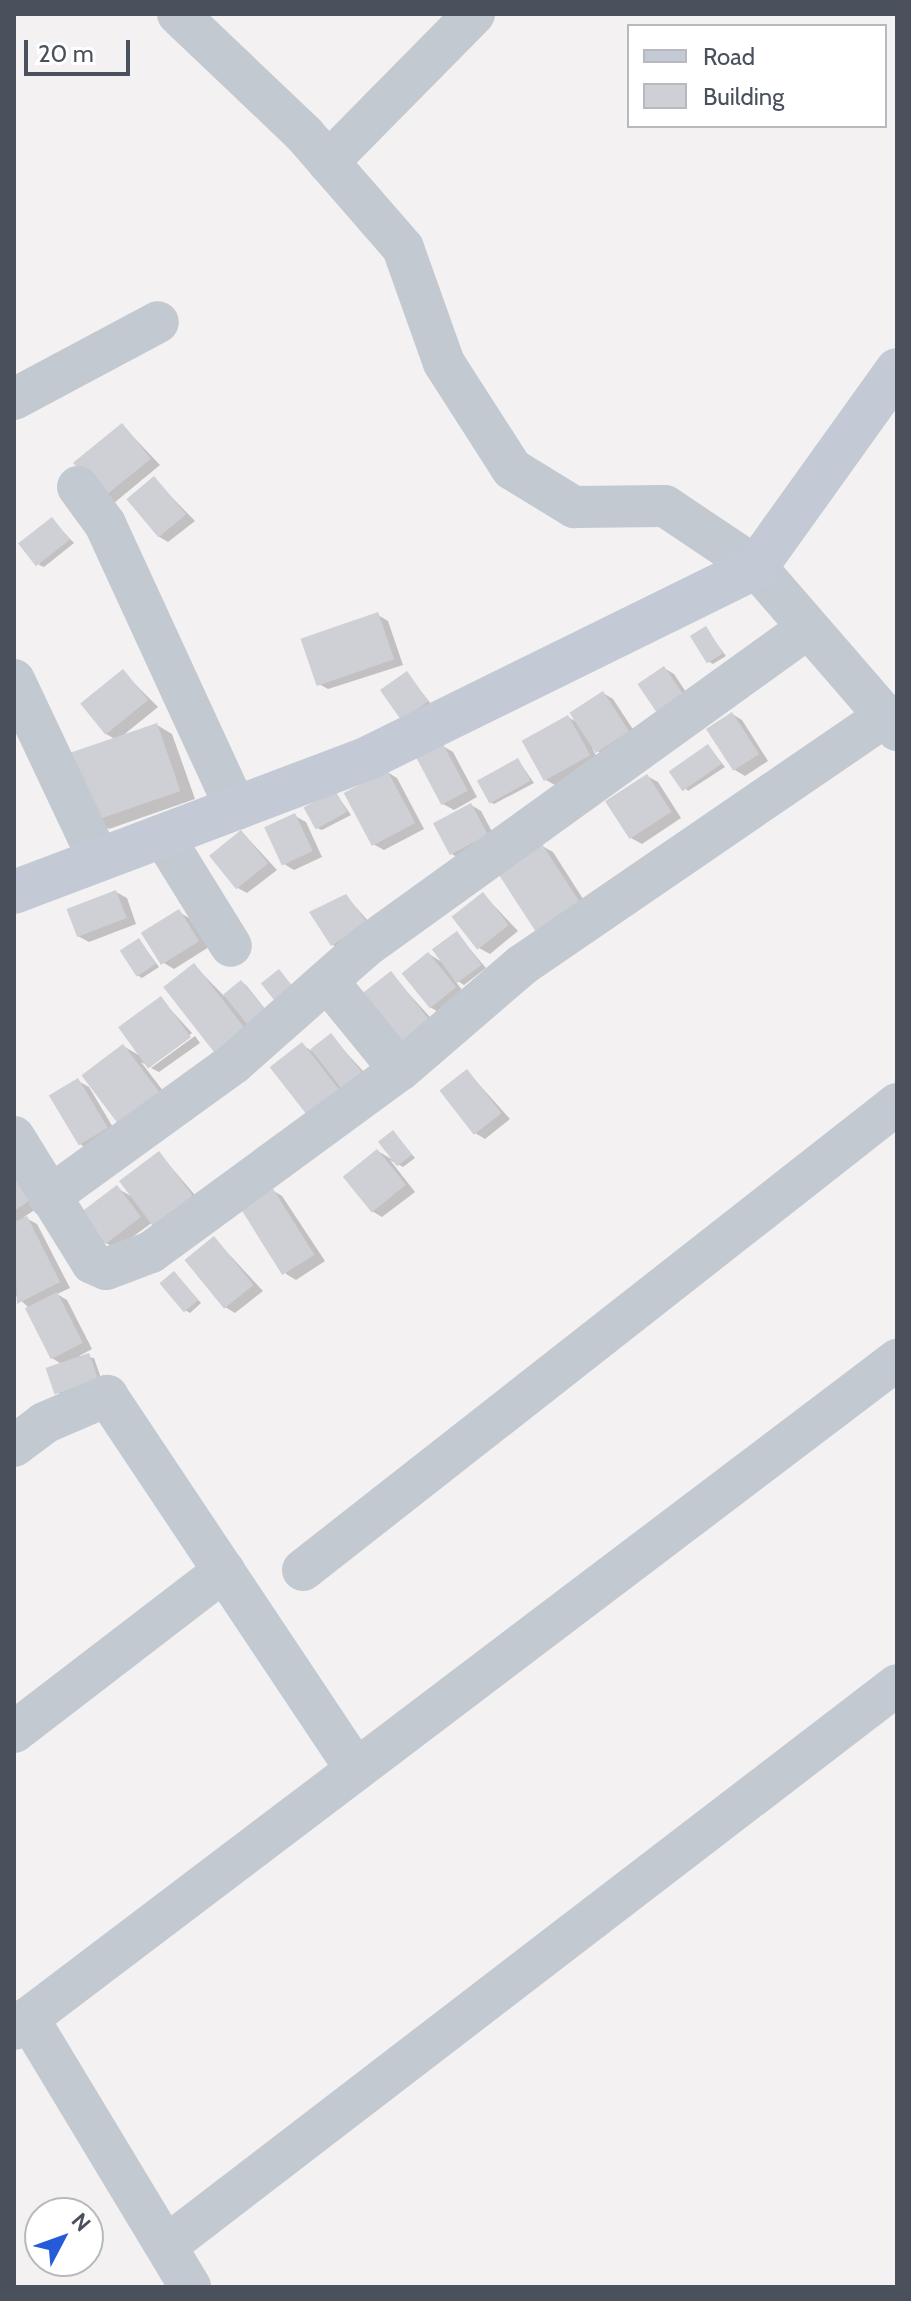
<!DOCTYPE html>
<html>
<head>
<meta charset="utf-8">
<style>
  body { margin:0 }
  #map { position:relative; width:911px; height:2301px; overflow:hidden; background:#f3f1f1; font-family:Cabin,sans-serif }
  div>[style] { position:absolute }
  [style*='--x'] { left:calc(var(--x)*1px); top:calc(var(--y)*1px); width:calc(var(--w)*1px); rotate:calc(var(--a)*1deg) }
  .shadow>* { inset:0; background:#0003 }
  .building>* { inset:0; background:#ced0d5; transform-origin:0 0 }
  .street>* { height:42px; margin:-21px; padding:0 21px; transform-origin:21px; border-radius:21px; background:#c3c9d1 }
  .secondary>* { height:44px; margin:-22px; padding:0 22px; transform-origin:22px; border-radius:22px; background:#c3cad6 }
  span { translate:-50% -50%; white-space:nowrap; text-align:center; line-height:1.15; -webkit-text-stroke:7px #fff; paint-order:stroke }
  .frame { position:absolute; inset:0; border:16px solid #4a515d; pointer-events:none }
  .legend { position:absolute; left:627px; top:24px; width:260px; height:104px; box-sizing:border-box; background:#fff; border:2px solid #b7b9be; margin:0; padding:10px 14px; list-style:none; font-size:24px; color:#4a515d }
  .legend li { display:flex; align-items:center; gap:16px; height:40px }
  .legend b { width:40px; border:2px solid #b7b9be }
  .north { position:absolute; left:24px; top:2197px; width:80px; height:80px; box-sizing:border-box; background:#fff; border:2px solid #b7b9be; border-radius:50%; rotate:49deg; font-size:22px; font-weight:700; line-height:32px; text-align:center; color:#4a515d }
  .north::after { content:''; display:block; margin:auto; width:28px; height:36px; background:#255bd9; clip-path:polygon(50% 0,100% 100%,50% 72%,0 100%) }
  .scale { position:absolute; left:24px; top:40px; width:106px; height:36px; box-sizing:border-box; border:4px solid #4a515d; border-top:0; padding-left:10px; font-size:24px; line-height:28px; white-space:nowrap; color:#4a515d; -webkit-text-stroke:6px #fff; paint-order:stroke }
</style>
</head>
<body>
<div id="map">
  <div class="shadow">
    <div style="clip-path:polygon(122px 425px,160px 465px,114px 503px,104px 497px)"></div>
    <div style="clip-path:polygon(154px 479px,195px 521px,168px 542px,158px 536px)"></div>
    <div style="clip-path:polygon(52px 520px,74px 543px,44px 567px,39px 565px)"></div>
    <div style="clip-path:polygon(378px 615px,388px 621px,403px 665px,328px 689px,317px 683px)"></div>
    <div style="clip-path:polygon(706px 629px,726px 656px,713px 664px,708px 661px)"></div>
    <div style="clip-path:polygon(664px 668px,674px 674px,700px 713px,664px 723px)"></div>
    <div style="clip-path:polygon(123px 672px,158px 707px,121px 737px,157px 725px,172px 734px,195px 799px,109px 829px,94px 820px,115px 739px,106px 734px)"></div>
    <div style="clip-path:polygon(407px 673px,431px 704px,406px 721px)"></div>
    <div style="clip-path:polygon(603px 693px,613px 699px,638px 737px,608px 757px,592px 748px,599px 761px,555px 785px,544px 779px,568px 717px,580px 724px)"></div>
    <div style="clip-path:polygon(732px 714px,742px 720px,768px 761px,745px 776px,735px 770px)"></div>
    <div style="clip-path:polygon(443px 746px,453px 752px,477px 797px,454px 810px,443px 804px)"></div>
    <div style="clip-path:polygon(708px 746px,725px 767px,688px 791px,671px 771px)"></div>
    <div style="clip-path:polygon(518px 760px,534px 783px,494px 804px,490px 802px)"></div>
    <div style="clip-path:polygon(387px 772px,397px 778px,424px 829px,384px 850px,373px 844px)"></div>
    <div style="clip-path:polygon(647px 776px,658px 782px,681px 818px,642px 844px,631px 838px)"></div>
    <div style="clip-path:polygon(335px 792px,351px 815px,322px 830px,317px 828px)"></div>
    <div style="clip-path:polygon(471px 805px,481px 811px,497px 841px,462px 860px,452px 854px)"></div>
    <div style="clip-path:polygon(295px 816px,306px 822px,322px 857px,294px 870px,284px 864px)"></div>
    <div style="clip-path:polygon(242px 832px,277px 870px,247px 893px,236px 887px)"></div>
    <div style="clip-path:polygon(542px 846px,553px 852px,592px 913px,540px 934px)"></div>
    <div style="clip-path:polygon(116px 892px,127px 898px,136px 924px,89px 942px,78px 936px)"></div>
    <div style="clip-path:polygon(483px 894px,518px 931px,490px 954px,479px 948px)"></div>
    <div style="clip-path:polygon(346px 896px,376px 930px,343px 951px,333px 945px,312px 913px)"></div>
    <div style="clip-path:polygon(179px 912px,189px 918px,209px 947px,174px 969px,164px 963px)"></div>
    <div style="clip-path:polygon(457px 934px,486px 968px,464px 985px,453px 978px,465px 994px,440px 1013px,430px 1007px,429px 954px,445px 964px)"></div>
    <div style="clip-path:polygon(139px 940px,159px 967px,142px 978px,137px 975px)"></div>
    <div style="clip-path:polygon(194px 965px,224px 996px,241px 982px,246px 985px,269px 1014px,255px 1036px,216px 1052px)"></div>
    <div style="clip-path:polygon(391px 974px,439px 1027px,408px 1051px)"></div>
    <div style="clip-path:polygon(161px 999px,192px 1033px,150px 1067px,141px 1062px,170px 1100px,131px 1129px,123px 1046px,142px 1057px)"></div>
    <div style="clip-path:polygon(195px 1036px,200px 1043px,159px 1072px,151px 1068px)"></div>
    <div style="clip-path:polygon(331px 1036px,374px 1083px,327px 1131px,302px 1045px,312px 1051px)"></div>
    <div style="clip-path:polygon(467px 1071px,510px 1119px,485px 1139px,475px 1133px)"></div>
    <div style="clip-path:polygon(78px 1081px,89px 1087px,117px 1134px,90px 1150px,80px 1144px)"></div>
    <div style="clip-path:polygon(393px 1133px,415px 1158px,403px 1167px,390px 1160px,415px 1192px,382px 1217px,372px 1211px,378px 1151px,396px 1162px)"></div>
    <div style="clip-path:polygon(159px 1153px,206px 1208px,153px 1222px,116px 1249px,106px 1243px,117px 1188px,134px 1198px)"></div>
    <div style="clip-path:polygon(14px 1175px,39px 1207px,24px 1217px,37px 1224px,70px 1288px,57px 1294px,67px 1300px,92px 1349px,79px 1356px,94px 1358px,102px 1381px,62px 1395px,57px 1392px,63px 1365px,52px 1358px,29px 1308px,14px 1294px)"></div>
    <div style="clip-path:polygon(272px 1190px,282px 1196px,325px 1261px,296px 1280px,286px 1274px)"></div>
    <div style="clip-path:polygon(214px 1238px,263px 1291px,235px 1313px,225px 1307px)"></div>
    <div style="clip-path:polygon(174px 1274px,201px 1303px,190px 1313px,185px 1310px)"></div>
  </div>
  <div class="building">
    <div style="left:122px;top:423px;width:46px;height:63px;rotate:51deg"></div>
    <div style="left:154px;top:476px;width:50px;height:36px;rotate:50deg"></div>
    <div style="left:52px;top:517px;width:29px;height:43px;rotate:52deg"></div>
    <div style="left:378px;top:612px;width:50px;height:82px;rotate:71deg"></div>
    <div style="left:706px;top:626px;width:32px;height:19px;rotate:58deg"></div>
    <div style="left:664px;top:666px;width:48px;height:32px;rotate:56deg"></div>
    <div style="left:123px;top:669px;width:40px;height:55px;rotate:51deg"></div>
    <div style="left:407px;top:671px;width:37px;height:33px;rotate:55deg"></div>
    <div style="left:603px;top:691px;width:48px;height:40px;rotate:57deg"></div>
    <div style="left:732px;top:712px;width:50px;height:31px;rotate:57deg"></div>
    <div style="left:568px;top:715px;width:46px;height:53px;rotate:61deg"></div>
    <div style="left:157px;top:723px;width:72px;height:94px;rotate:71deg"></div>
    <div style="left:443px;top:744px;width:53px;height:30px;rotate:62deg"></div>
    <div style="left:708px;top:744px;width:24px;height:48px;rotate:55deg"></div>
    <div style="left:518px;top:758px;width:26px;height:47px;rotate:61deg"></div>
    <div style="left:387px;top:770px;width:60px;height:49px;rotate:62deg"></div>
    <div style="left:647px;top:774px;width:45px;height:50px;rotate:57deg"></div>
    <div style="left:335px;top:790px;width:25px;height:36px;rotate:61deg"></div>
    <div style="left:471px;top:803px;width:36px;height:43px;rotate:62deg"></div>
    <div style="left:295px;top:813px;width:42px;height:34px;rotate:65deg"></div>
    <div style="left:241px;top:830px;width:43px;height:41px;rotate:51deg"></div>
    <div style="left:542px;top:844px;width:75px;height:53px;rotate:57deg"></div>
    <div style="left:116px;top:890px;width:30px;height:53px;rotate:69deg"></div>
    <div style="left:483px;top:892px;width:42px;height:40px;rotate:52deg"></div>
    <div style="clip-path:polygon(346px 894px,367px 923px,331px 946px,309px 912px)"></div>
    <div style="left:179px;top:909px;width:38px;height:45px;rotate:58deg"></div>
    <div style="left:457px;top:931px;width:42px;height:31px;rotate:54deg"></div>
    <div style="left:139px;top:938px;width:31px;height:23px;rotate:57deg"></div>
    <div style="left:428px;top:952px;width:45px;height:34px;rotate:51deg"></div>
    <div style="left:194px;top:963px;width:84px;height:39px;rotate:52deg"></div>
    <div style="left:279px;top:969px;width:29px;height:23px;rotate:52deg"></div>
    <div style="left:391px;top:971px;width:63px;height:42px;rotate:52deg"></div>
    <div style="left:241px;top:980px;width:40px;height:23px;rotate:51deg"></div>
    <div style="left:161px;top:996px;width:51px;height:53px;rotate:54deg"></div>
    <div style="left:331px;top:1033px;width:56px;height:26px;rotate:52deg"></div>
    <div style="left:302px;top:1042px;width:75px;height:41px;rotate:52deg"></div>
    <div style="left:123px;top:1044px;width:63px;height:52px;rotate:53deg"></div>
    <div style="left:467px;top:1069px;width:56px;height:35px;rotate:52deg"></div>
    <div style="left:78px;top:1078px;width:58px;height:34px;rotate:59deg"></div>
    <div style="left:393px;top:1130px;width:31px;height:19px;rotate:52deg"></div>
    <div style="left:377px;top:1149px;width:46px;height:44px;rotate:51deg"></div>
    <div style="left:159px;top:1151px;width:63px;height:50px;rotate:53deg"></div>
    <div style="clip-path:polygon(14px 1177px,29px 1201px,14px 1211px)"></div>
    <div style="left:117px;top:1185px;width:40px;height:46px;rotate:53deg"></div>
    <div style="left:272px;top:1187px;width:80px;height:38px;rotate:58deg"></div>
    <div style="clip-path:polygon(27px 1216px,60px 1282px,17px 1304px,14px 1222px)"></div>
    <div style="left:214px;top:1236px;width:63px;height:38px;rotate:51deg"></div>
    <div style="left:174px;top:1271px;width:38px;height:19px;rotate:50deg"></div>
    <div style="left:57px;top:1292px;width:57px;height:36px;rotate:63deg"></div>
    <div style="left:89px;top:1353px;width:28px;height:46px;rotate:71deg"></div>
  </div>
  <div class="street">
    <div style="--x:178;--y:14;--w:174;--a:43.6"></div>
    <div style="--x:304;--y:134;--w:151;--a:49"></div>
    <div style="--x:403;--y:248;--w:122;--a:70.4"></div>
    <div style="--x:444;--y:363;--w:126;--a:57.3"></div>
    <div style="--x:512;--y:469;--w:73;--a:31.5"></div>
    <div style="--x:574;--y:507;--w:91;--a:-0.6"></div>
    <div style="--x:665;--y:506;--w:110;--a:33.8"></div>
    <div style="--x:756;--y:567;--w:216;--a:49.1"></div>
    <div style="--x:328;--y:162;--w:208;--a:-45.4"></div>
    <div style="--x:14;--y:399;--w:163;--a:-28.1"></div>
    <div style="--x:78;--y:487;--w:46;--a:53.9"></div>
    <div style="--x:105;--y:524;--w:314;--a:65.3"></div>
    <div style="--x:14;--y:680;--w:199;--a:64.7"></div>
    <div style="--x:163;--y:836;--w:129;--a:58.3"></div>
    <div style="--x:329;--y:983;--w:112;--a:50.8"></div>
    <div style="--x:14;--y:1137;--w:148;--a:58.2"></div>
    <div style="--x:92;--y:1263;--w:15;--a:23"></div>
    <div style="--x:106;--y:1269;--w:48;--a:-20.7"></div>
    <div style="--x:151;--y:1252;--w:308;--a:-36.2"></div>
    <div style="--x:400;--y:1070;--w:161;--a:-40.7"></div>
    <div style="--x:522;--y:965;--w:441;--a:-34.4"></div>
    <div style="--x:49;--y:1197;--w:228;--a:-35.9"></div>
    <div style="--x:234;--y:1063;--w:175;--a:-41.5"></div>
    <div style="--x:365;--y:947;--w:546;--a:-35.76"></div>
    <div style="--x:14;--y:1446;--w:38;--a:-37"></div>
    <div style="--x:44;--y:1423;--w:69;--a:-23.2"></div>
    <div style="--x:107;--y:1396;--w:449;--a:56.3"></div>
    <div style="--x:303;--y:1570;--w:755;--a:-38.11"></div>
    <div style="--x:14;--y:1732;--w:265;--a:-37.5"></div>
    <div style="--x:28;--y:2018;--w:314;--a:58.9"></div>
    <div style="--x:14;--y:2029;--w:1108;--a:-37.15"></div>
    <div style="--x:166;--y:2246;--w:921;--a:-37.5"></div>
  </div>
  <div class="secondary">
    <div style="--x:14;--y:892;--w:379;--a:-20.7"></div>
    <div style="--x:368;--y:758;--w:432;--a:-26.2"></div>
    <div style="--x:756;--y:567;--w:242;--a:-54.4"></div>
  </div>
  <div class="frame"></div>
  <ul class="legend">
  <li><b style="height:10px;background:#c3cad6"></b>Road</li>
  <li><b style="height:22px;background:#ced0d5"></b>Building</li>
  </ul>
  <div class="north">N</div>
  <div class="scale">20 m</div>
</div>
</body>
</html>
